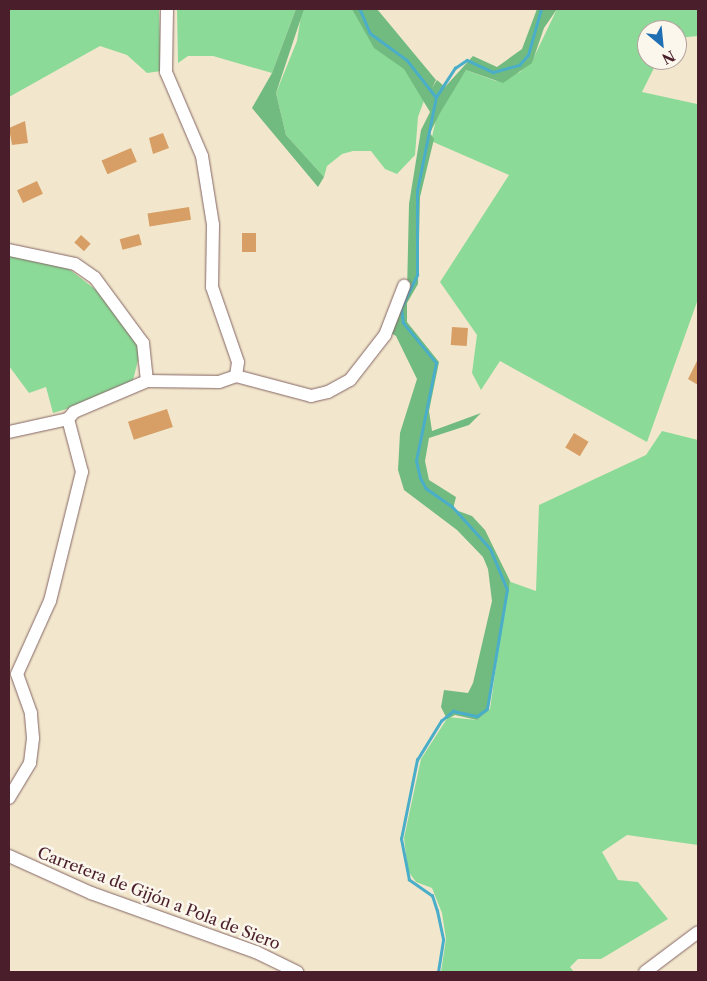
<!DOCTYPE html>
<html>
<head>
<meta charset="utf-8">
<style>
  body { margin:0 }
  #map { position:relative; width:707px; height:981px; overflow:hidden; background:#f2e7cd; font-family:"Libre Caslon Text",serif }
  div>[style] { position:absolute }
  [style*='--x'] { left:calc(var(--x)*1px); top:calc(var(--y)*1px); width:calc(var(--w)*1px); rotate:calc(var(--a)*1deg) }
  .green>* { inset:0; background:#8cda98 }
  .forest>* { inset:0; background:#71ba80 }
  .stream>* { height:2.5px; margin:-1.25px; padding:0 1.25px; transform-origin:1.25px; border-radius:1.25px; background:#4aaec9 }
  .building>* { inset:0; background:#d79f65; transform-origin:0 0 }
  .roads { filter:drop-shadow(0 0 1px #856564) drop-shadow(0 0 1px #856564) }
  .minor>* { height:12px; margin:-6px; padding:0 6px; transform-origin:6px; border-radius:6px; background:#fff }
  span { translate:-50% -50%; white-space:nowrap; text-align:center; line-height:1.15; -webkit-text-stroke:5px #fbf7ec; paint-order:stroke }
  .street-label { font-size:16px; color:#4a1f2b }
  .frame { position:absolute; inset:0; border:10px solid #4a1f2b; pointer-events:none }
  .north { position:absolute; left:637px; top:20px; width:50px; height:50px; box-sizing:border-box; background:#fbf7ec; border:1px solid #b4a19f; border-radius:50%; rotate:152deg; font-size:14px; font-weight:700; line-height:20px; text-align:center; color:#4a1f2b }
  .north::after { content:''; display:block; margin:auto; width:18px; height:22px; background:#1f6fb2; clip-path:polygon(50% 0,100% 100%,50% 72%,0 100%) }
</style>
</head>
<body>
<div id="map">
  <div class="green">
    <div style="clip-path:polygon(9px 9px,159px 9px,161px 71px,147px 73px,127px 55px,100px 46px,9px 97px)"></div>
    <div style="clip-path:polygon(177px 9px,296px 9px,272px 73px,213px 56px,188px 56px,178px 63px)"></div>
    <div style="clip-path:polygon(302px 9px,352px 9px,407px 67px,425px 98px,418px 117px,415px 155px,397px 174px,385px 169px,371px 151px,353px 151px,342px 154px,327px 166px,324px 177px,286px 135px,276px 93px,297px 41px)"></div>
    <div style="clip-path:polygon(557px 9px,698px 9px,698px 36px,677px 38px,677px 30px,647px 30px,647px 60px,658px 60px,642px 92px,697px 104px,698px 110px,698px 299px,647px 442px,500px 361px,481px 390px,472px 373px,477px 335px,440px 282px,509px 175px,431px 141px,438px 111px,466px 70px,496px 81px,520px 72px,534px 57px)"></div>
    <div style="clip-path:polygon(9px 254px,69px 269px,96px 290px,141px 349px,133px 380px,93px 401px,53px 413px,46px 387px,29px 393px,9px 366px)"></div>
    <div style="clip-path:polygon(662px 431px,698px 440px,698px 845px,627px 835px,602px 852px,618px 880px,638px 882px,668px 919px,601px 959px,578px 959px,570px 967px,574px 972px,441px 972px,446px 939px,442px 913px,432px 888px,416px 882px,408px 871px,404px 838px,421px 759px,448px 717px,477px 720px,490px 709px,508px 581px,536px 591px,539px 505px,646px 455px)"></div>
  </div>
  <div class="forest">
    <div style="clip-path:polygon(296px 9px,304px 9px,276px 93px,286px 135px,324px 177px,318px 187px,252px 108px,272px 73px)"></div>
    <div style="clip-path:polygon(352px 9px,377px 9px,436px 80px,432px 88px,437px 80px,445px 87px,473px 56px,497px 67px,522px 49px,537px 9px,557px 9px,544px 28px,532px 63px,503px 83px,466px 70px,440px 113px,430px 133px,434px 139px,420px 197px,418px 284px,407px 303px,407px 322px,439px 362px,429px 411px,432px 431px,481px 413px,469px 425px,429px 438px,425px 461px,429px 480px,456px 497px,453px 509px,472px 516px,485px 530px,510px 581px,488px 711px,477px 720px,455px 715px,447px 719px,441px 707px,444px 690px,468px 693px,473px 683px,492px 601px,488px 569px,483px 557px,457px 530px,404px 490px,398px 470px,400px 433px,417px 379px,396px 336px,381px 327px,407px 292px,409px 204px,421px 130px,430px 112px,404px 69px,374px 48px)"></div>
  </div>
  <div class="stream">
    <div style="--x:360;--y:9;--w:26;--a:67"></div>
    <div style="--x:370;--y:33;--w:46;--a:36.1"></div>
    <div style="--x:407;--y:60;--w:47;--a:51.9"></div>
    <div style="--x:438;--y:972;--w:33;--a:-81"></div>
    <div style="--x:443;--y:939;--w:29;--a:-102"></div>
    <div style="--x:437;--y:911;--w:16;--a:-108"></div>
    <div style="--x:432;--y:896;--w:28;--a:-145"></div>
    <div style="--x:409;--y:880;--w:42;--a:-101"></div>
    <div style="--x:401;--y:839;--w:81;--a:-78.6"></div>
    <div style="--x:417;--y:760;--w:46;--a:-58.4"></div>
    <div style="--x:441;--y:721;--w:16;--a:-40"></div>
    <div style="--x:453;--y:711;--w:25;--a:12"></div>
    <div style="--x:477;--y:716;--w:12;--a:-35"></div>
    <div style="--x:487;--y:709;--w:121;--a:-80.5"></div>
    <div style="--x:507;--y:590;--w:44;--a:-112.5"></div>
    <div style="--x:490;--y:549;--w:57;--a:-132.1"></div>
    <div style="--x:452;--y:507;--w:32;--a:-145"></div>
    <div style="--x:426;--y:489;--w:13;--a:-119"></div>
    <div style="--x:420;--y:478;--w:17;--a:-103"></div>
    <div style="--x:416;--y:461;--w:100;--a:-78.5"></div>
    <div style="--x:436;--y:363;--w:52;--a:-129.5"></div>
    <div style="--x:403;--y:323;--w:15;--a:-98"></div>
    <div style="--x:401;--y:308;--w:37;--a:-64"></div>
    <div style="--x:417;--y:275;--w:84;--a:-90"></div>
    <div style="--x:417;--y:191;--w:96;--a:-78.6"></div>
    <div style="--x:436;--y:97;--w:35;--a:-57"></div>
    <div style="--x:455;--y:68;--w:14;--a:-34"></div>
    <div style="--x:467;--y:60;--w:29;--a:25"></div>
    <div style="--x:493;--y:72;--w:27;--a:-15"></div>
    <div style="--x:519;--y:65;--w:13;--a:-48"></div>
    <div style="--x:528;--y:55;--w:48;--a:-74.2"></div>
  </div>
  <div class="building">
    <div style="clip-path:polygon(25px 121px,28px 143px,12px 145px,9px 128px)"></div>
    <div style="clip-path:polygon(163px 133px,169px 148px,153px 154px,149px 138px)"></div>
    <div style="left:131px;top:148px;width:15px;height:32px;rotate:67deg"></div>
    <div style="left:37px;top:181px;width:14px;height:22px;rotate:65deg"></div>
    <div style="left:189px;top:207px;width:13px;height:42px;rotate:81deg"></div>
    <div style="left:242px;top:233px;width:14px;height:19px"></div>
    <div style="left:139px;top:234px;width:11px;height:20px;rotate:75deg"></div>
    <div style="left:81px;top:235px;width:13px;height:10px;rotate:42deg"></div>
    <div style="left:452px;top:327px;width:16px;height:18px;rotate:4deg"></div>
    <div style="clip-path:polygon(698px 359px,698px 385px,688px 379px)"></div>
    <div style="left:167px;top:409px;width:19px;height:41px;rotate:72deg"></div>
    <div style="left:574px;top:433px;width:17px;height:17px;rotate:31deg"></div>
  </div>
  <div class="roads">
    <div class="minor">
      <div style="--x:167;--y:9;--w:63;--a:90.9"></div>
      <div style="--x:166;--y:72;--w:91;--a:66.8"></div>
      <div style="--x:202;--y:156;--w:70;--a:80.9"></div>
      <div style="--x:213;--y:225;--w:62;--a:90.9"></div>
      <div style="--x:212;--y:287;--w:79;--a:70.9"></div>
      <div style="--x:238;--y:362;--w:14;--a:98"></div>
      <div style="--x:9;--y:250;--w:67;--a:12"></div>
      <div style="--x:75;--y:264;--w:24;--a:35"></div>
      <div style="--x:95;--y:278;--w:81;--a:53.6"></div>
      <div style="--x:143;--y:343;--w:38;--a:84"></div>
      <div style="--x:9;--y:432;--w:60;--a:-12.4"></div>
      <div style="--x:68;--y:419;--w:9;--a:-49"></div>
      <div style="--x:74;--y:412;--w:79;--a:-23"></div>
      <div style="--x:147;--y:381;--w:72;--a:0.8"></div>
      <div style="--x:219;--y:382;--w:18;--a:-19"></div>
      <div style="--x:236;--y:376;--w:78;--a:14.9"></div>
      <div style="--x:311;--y:396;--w:17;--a:-13"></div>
      <div style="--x:328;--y:392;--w:25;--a:-29"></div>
      <div style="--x:350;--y:380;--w:57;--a:-52.1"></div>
      <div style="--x:385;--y:335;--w:53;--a:-68.8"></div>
      <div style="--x:9;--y:798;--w:41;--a:-59"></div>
      <div style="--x:30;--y:763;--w:25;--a:-83"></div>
      <div style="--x:33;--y:738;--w:25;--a:-95"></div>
      <div style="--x:31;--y:713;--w:41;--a:-109.7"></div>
      <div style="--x:17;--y:674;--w:80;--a:-65.7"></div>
      <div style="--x:50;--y:601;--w:133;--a:-76.1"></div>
      <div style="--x:82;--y:472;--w:55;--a:-104.8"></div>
      <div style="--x:9;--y:856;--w:90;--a:24.3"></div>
      <div style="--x:91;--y:893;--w:175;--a:19.7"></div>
      <div style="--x:256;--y:952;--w:46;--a:26"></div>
      <div style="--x:645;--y:972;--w:66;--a:-37"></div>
    </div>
  </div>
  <div class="street-label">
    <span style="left:159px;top:898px;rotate:21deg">Carretera de Gijón a Pola de Siero</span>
  </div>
  <div class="frame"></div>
  <div class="north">N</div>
</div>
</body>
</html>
